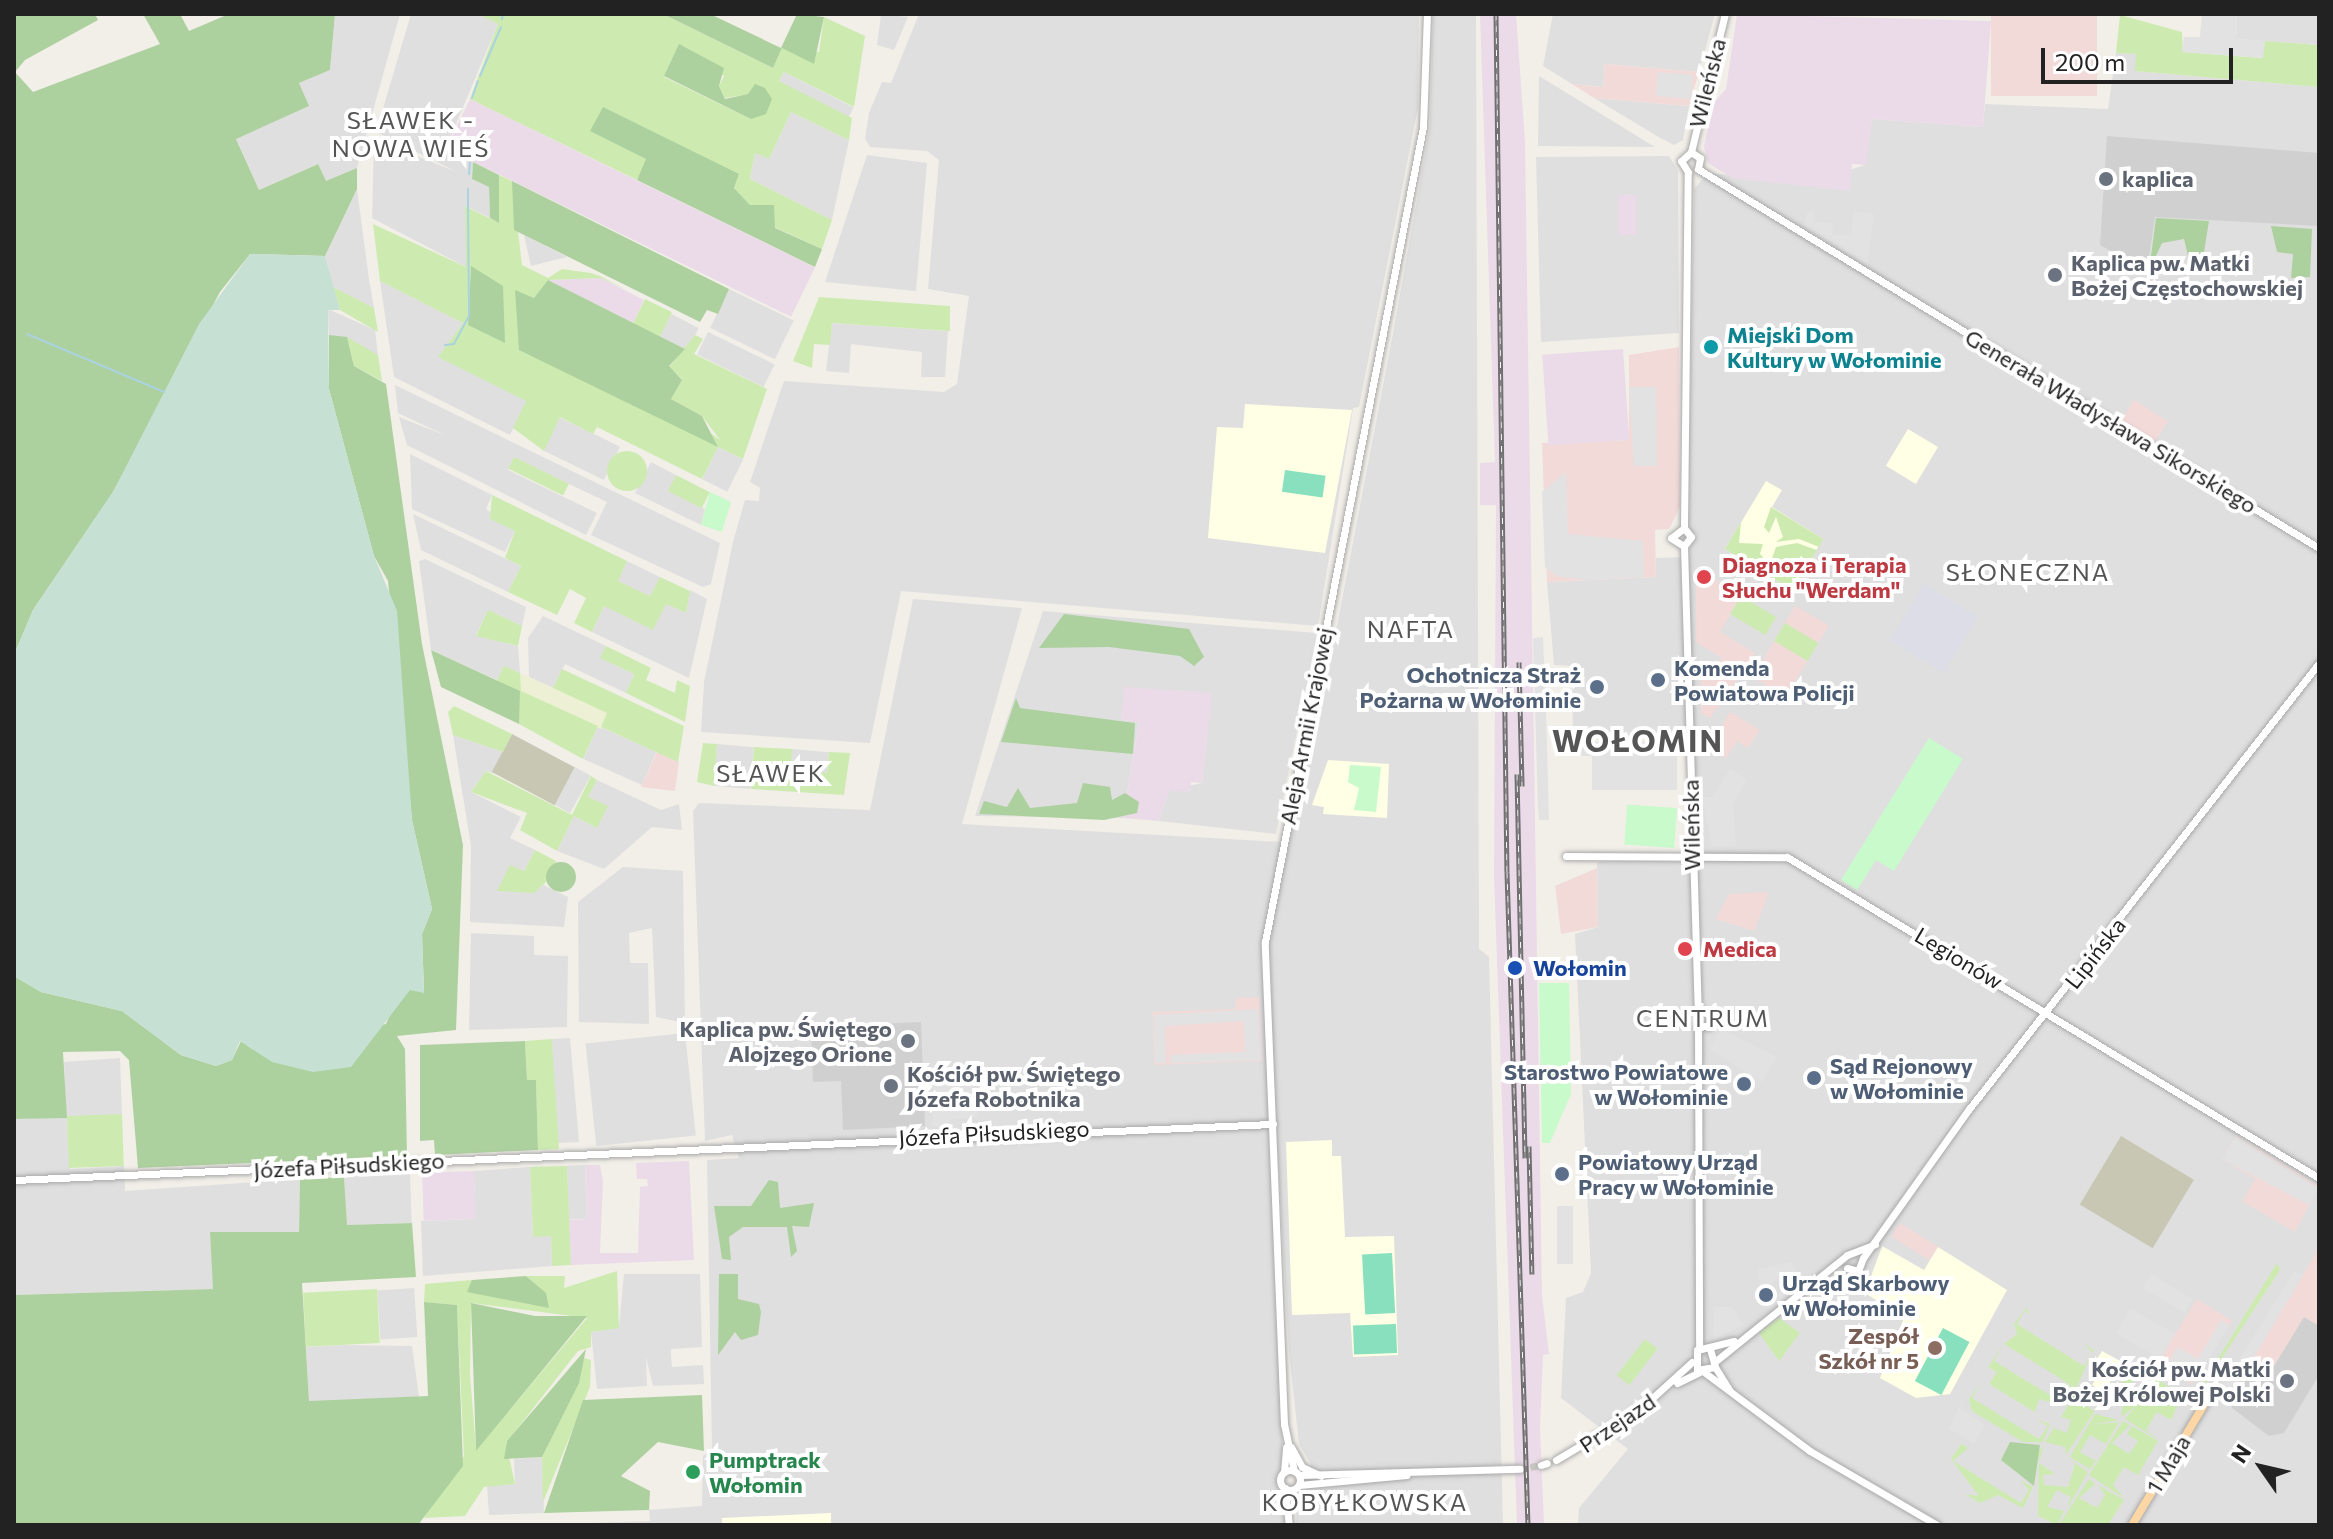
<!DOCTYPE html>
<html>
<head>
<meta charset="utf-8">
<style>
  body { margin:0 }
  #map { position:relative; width:2333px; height:1539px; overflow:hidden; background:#f2efe9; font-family:Commissioner,sans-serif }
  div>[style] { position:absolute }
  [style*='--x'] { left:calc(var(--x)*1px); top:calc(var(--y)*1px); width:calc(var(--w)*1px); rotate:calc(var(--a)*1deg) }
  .residential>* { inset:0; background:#e0dfdf; transform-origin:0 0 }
  .commercial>* { inset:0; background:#f2dad9; transform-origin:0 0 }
  .industrial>* { inset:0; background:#ebdbe8; transform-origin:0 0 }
  .education>* { inset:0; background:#ffffe5; transform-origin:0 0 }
  .religious>* { inset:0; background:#d0d0d0 }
  .construction>* { inset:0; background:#c7c7b4; transform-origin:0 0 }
  .farmland>* { inset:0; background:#eef0d5; transform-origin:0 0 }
  .grass>* { inset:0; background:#cdebb0; transform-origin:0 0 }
  .round { border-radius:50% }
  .forest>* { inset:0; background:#add19e }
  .wetland>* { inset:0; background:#c6e0d4 }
  .park>* { inset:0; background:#c8facc; transform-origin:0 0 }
  .pitch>* { inset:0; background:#88e0be; transform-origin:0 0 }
  .parking>* { inset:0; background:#e2e2e2; transform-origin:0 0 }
  .plaza>* { inset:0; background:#dddde8; transform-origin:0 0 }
  .stream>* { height:2px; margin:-1px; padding:0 1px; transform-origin:1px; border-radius:1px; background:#aad3df }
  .minor-tunnel>* { height:7px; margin-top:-3.5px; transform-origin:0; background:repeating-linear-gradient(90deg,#c8c6c1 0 7px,transparent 0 10.5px) }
  .roads { filter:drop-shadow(0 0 2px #a9a9a9) drop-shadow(0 0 2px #a9a9a9) }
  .minor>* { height:7px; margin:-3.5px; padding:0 3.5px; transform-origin:3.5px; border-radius:3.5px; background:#fff }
  .minor>.ring { margin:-3.5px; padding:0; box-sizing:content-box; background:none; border:7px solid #fff; border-radius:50% }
  .major>* { height:8px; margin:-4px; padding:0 4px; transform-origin:4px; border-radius:4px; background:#fcd6a4 }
  .rail>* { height:5px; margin-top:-2.5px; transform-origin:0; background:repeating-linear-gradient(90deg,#fff 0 6px,#707070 0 12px); box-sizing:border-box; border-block:2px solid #707070 }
  .dots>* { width:22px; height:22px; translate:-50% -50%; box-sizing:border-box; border:4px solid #fff; border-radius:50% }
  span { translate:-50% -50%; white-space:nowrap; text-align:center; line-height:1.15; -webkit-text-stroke:8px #fff; paint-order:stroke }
  .street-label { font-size:22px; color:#222 }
  .worship-label { font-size:22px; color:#5b616d; font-weight:700 }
  .left { translate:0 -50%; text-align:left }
  .right { translate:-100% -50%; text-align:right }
  .culture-label { font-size:22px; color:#0d838f; font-weight:700 }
  .health-label { font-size:22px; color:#be3a42; font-weight:700 }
  .service-label { font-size:22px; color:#4e5e75; font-weight:700 }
  .transit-label { font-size:22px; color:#164399; font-weight:700 }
  .education-label { font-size:22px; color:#785e54; font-weight:700 }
  .leisure-label { font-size:22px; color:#27864d; font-weight:700 }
  .neighbourhood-label { font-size:24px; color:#555; letter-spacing:2px }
  .district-label { font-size:30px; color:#555; font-weight:700; letter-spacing:2px }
  .frame { position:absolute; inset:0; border:16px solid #222; pointer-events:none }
  .north { position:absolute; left:2221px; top:1427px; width:80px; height:80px; -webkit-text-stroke:6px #fff; paint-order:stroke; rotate:304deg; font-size:22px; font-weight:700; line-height:32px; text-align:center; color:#222 }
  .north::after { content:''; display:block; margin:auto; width:28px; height:36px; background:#222; clip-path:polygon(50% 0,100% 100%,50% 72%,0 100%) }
  .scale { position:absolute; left:2041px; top:48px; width:192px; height:36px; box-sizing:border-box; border:4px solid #222; border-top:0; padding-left:10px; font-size:24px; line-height:28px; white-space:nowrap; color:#222; -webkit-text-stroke:6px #fff; paint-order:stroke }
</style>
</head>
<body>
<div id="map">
  <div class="residential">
    <div style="clip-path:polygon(335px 14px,400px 14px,357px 168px,325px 182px,317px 164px,259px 190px,236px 138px,308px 106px,299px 83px,330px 70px)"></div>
    <div style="clip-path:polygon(411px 14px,478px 14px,498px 24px,446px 148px,473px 162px,472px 179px,489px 187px,490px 218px,466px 206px,466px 267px,372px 218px,374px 139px,457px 172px,376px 132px)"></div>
    <div style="clip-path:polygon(881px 14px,908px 17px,894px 50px,877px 45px)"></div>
    <div style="clip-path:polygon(919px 14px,1419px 14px,1418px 107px,1359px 407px,1353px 408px,1318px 626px,901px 591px,870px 743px,701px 732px,704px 682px,733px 542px,745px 500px,759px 501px,760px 488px,750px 482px,784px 381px,944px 392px,957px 384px,969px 296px,928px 289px,939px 160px,927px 151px,870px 147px,865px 139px,869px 113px,882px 82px,891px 83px)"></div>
    <div style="clip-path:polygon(1433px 14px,1476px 14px,1479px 949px,1489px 957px,1503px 1525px,1296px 1525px,1297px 1495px,1309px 1487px,1311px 1464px,1299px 1444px,1289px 1352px,1266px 945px,1285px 1525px,535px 1525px,650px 1521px,649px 1510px,702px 1506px,703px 1456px,712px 1449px,707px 1160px,739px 1158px,732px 1135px,705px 1141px,693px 811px,699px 803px,870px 810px,913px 599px,1022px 608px,962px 824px,1283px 842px,1270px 914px,1323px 699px,1393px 334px,1430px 126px)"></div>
    <div style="clip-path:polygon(1553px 14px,1715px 14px,1699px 72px,1605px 64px,1603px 87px,1572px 84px,1543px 66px)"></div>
    <div style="clip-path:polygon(2237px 14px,2319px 14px,2319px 45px,2236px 39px)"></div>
    <div style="clip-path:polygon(2116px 53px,2136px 54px,2136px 71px,2319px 87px,2319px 1525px,1578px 1525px,1579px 1508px,1628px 1449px,1561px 1398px,1566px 1298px,1583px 1292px,1591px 1273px,1575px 934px,1598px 927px,1597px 862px,1692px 857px,1688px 551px,1697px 535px,1688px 527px,1694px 189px,1708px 173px,1811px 182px,1865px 165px,1872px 119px,1983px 127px,1985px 104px,2108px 109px)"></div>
    <div style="left:784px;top:72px;width:78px;height:11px;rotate:27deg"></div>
    <div style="clip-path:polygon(1539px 76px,1655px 147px,1538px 146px)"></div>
    <div style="clip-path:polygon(1594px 98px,1689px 106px,1683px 140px,1674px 145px,1657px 136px)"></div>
    <div style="clip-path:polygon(791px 112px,849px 140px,832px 220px,750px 179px,755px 152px,769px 159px)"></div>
    <div style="clip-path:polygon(867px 155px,927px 163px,916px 291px,825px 282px)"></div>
    <div style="clip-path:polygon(1669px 156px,1678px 171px,1679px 333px,1541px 342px,1536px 157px)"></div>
    <div style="clip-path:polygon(357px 189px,369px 279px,374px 308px,333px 287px,325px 256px)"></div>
    <div style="clip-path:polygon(524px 235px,567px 257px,531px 266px)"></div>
    <div style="clip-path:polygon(380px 281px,463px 323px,452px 343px,527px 401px,510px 435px,394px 377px)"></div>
    <div style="left:729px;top:289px;width:72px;height:43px;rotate:26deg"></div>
    <div style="clip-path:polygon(328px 309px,375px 330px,378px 355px,329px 335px)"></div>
    <div style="left:671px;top:314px;width:31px;height:25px;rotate:27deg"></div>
    <div style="clip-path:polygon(832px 323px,948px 331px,945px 377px,921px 377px,922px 352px,851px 344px,849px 373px,826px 371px)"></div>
    <div style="left:708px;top:332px;width:74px;height:25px;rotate:26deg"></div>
    <div style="clip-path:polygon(395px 385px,720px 543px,711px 584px,703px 587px,591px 535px,607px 502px,514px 458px,508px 470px,597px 513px,586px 535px,407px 445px,399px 417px,447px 436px,398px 413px)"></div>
    <div style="left:559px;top:417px;width:68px;height:37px;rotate:26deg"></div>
    <div style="left:718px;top:447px;width:28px;height:36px;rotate:26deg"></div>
    <div style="clip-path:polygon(410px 454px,492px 495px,486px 509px,515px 531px,505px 552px,412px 509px)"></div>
    <div style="clip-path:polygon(651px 462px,676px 475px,669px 491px,705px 509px,701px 525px,635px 493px)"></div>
    <div style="clip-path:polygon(413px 514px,521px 566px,508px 592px,421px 550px)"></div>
    <div style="clip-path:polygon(1685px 557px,1686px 733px,1573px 737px,1572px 666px,1554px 665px,1547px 582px,1656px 577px,1656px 558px)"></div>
    <div style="clip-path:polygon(425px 559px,526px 607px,522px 626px,488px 610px,476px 635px,518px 646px,520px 673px,504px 666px,497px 680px,431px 650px,419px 561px)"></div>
    <div style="left:627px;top:561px;width:37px;height:22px;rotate:26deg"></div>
    <div style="clip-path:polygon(690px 590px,707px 599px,689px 678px,592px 632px,604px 606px,666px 604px,686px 613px)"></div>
    <div style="clip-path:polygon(1043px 611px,1317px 633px,1276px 834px,1159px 821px,1169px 790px,1202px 783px,1208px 727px,1125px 687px,1121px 720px,1139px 721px,1123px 818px,975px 816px)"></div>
    <div style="clip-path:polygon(543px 616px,606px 646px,601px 658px,634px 674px,626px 693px,565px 664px,553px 688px,529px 677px,528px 638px)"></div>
    <div style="left:598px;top:726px;width:64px;height:36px;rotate:24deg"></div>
    <div style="clip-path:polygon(453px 735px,503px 752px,496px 774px,486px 771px,471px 792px,521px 817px,510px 838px,535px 850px,524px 871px,534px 893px,539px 883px,568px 897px,564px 927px,470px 922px,471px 846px)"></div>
    <div style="left:717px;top:744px;width:37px;height:42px;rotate:5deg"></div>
    <div style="left:792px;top:749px;width:37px;height:22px;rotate:5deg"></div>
    <div style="left:575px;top:767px;width:18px;height:43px;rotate:29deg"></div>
    <div style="clip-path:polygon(597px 780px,661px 810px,679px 804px,682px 830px,652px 827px,604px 869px,557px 851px,574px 816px,596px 827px,588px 797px)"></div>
    <div style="clip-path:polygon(623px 867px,683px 871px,685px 1023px,656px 1017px,652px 928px,629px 933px,630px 963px,648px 963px,649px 1024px,579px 1022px,578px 902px)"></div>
    <div style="clip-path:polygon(471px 933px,534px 936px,534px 955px,568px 956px,567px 1027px,469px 1030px)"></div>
    <div style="left:685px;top:1033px;width:103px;height:100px;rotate:84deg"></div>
    <div style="clip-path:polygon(570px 1038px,579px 1142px,557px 1143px,552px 1039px)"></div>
    <div style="clip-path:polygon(120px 1058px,122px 1114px,67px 1118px,70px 1169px,124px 1166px,125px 1191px,300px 1179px,299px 1232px,210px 1232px,214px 1289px,14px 1295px,14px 1119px,66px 1117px,64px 1062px)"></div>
    <div style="left:585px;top:1165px;width:54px;height:18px;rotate:88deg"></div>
    <div style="clip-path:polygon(530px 1167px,533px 1236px,551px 1236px,552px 1266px,423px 1276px,421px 1221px,475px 1219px,474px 1171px)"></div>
    <div style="left:410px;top:1174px;width:49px;height:66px;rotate:88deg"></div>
    <div style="clip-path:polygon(624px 1274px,700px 1274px,702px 1347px,671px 1349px,671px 1356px,672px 1367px,703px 1365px,704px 1384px,653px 1386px,646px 1357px,647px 1386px,597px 1389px,591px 1332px,619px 1327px)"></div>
    <div style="left:414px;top:1288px;width:49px;height:37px;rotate:86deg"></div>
    <div style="clip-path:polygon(343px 1345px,412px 1346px,419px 1397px,309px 1402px,306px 1347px)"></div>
    <div style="clip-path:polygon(542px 1457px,544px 1513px,489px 1515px,487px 1485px,515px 1484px,514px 1459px)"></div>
  </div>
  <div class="commercial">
    <div style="left:1991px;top:14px;width:106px;height:82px"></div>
    <div style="clip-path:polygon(1605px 64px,1699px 72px,1689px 106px,1594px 98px,1572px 84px,1603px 87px)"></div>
    <div style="clip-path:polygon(1679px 347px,1680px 507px,1669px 529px,1655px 530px,1656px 577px,1547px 582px,1542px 443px,1629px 440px,1629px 355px)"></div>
    <div style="left:2134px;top:400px;width:40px;height:24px;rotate:32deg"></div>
    <div style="clip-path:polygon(1696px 567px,1741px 596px,1720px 632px,1755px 653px,1710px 718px,1701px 713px,1701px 670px,1711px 676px,1722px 658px,1696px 642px)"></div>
    <div style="left:1795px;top:606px;width:39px;height:20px;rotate:30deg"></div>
    <div style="left:1774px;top:641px;width:39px;height:42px;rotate:31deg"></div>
    <div style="clip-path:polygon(1730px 712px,1760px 730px,1748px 748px,1737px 741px,1726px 758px,1709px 747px)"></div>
    <div style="clip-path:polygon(657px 752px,679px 762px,675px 791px,641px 787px)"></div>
    <div style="clip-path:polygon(1597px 868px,1598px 927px,1561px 934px,1555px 886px)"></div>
    <div style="clip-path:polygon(1769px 892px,1754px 931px,1716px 919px,1729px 894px)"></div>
    <div style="clip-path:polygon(1259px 997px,1262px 1061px,1154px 1065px,1152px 1012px,1235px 1009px,1236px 998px)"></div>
    <div style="clip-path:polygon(2236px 1136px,2319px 1186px,2295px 1232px,2242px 1201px,2255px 1179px,2222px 1159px)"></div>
    <div style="left:1900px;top:1223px;width:45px;height:16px;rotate:32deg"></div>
    <div style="clip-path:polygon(2319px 1248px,2319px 1326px,2304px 1318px,2268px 1376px,2249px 1365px)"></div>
    <div style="left:2197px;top:1299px;width:41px;height:75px;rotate:32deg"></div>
  </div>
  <div class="industrial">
    <div style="clip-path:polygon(1480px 14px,1516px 14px,1525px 142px,1542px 1295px,1549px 1354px,1543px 1355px,1540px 1428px,1544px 1525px,1517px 1525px,1494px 876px,1496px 505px,1480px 505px,1480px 463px,1495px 462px)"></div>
    <div style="clip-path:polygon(1737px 14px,1991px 21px,1983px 127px,1872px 119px,1866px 165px,1852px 164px,1850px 191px,1732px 178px,1708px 163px,1704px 147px,1712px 105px,1726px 89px)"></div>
    <div style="left:470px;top:99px;width:384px;height:55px;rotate:26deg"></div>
    <div style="left:1618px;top:195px;width:18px;height:40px"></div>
    <div style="clip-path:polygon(601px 278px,644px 300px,633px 323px,548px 280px)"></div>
    <div style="left:1623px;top:349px;width:91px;height:81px;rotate:86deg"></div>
    <div style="clip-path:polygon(1124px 687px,1212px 693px,1202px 783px,1191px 782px,1190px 792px,1169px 790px,1159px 821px,1123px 818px,1139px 722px,1121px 720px)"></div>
    <div style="clip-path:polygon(689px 1161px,694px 1260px,571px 1265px,569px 1220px,587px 1219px,585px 1165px,600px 1165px,603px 1181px,600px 1253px,638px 1253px,640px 1187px,648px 1186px,647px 1179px,637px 1179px,636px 1163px)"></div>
    <div style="left:474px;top:1171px;width:48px;height:52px;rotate:88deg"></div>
  </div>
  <div class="education">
    <div style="clip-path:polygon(1245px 404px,1352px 410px,1325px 553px,1208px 538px,1217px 427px,1243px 428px)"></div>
    <div style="left:1908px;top:429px;width:35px;height:43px;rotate:31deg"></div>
    <div style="clip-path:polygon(1766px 481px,1782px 490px,1772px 507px,1823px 539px,1792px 590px,1725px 549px)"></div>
    <div style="clip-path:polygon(1328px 760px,1389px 764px,1387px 818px,1323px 814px,1324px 807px,1312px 805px)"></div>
    <div style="clip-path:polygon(1332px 1140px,1332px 1156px,1341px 1156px,1345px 1237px,1394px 1236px,1398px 1355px,1353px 1357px,1350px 1313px,1292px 1315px,1286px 1142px)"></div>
    <div style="clip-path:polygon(1882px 1246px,1924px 1270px,1938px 1247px,2007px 1290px,1950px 1394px,1916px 1398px,1880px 1378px,1904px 1318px,1865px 1293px)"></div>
    <div style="clip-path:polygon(2102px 1351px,2122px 1362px,2104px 1392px,2092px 1385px,2097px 1377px,2089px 1372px)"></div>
    <div style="clip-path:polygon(831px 1513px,831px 1525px,722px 1525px,722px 1518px)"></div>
  </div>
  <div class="religious">
    <div style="clip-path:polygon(2107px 136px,2319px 153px,2319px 226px,2155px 217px,2147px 271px,2100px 245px)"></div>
    <div style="clip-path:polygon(921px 1022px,925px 1126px,843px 1130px,841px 1081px,813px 1082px,811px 1027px)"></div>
    <div style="clip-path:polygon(2304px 1317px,2319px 1326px,2319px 1375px,2284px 1433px,2269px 1436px,2232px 1408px,2230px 1397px,2249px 1365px,2268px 1376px)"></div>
  </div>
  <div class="construction">
    <div style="left:512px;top:734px;width:71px;height:43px;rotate:28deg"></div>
    <div style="left:2121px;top:1136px;width:85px;height:80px;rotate:31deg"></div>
  </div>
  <div class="farmland">
    <div style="left:520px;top:673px;width:97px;height:18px;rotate:24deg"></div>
  </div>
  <div class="grass">
    <div style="clip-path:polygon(evenodd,478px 14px,663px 14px,773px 68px,782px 48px,819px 52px,824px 17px,865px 36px,854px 107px,784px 72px,779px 81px,852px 118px,849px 140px,791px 112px,769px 159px,755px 153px,750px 179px,832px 220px,822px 249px,774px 227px,773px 205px,750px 205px,734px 188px,739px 174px,647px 159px,637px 180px,470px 99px,498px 24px,478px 14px,679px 45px,724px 76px,719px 86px,725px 98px,749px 94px,751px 119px,664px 77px,679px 45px)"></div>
    <div style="clip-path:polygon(2120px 15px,2182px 32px,2183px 52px,2262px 58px,2265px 41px,2319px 45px,2319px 87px,2135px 71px,2136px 54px,2116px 53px)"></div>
    <div style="clip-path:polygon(evenodd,499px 175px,512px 181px,522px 265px,548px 278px,562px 269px,591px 273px,600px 276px,627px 290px,601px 278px,549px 280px,534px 298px,515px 291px,720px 440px,702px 416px,671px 399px,682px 379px,669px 367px,695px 335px,703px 339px,694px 354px,767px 389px,743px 459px,718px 447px,702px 479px,597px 427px,593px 434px,560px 417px,544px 451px,513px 428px,526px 401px,438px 357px,463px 323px,380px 281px,373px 224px,466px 267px,465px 206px,499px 223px,499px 175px,471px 267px,504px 342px,468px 324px,471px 267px)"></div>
    <div style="clip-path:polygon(333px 287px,374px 308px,378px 332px,340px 310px)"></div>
    <div style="clip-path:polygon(819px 297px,950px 306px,950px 331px,832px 323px,830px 345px,814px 344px,812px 368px,793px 361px)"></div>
    <div style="left:645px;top:299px;width:30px;height:27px;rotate:26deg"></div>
    <div style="clip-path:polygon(347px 337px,378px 355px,382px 381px,354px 366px)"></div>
    <div class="round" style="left:607px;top:451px;width:40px;height:40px"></div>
    <div style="left:514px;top:457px;width:61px;height:13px;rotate:26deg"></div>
    <div style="left:676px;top:475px;width:38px;height:18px;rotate:27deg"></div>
    <div style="clip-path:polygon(492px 495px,627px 561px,618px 581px,650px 596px,660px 577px,690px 591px,686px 613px,666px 604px,653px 630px,604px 606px,592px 632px,574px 623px,586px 598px,570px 589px,557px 615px,508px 592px,521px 566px,505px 558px,515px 531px,490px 519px)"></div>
    <div style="clip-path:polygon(1771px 507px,1823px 539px,1819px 547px,1799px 539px,1776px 542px,1783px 537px,1776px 517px,1769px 533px,1764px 527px)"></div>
    <div style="clip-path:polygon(1741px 522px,1739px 543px,1763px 544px,1760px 554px,1770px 564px,1776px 547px,1797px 543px,1817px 550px,1792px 590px,1725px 549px)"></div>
    <div style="left:1741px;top:596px;width:41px;height:21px;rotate:31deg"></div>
    <div style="clip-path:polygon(488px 610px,522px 626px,518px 646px,476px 636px)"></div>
    <div style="left:1785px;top:623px;width:39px;height:21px;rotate:31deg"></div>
    <div style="clip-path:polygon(606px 646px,651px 668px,646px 680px,675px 693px,677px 680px,690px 686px,685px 722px,626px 693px,634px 674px,600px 658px)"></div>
    <div style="clip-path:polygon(504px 666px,520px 673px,521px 691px,598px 726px,583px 759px,519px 724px,497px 680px)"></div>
    <div style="clip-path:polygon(562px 669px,684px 726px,678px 762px,601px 727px,607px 713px,553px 688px)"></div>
    <div style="clip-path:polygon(454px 706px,512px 734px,503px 752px,453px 735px,448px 712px)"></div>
    <div style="clip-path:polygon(703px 743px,717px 744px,714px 786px,697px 782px)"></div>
    <div style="clip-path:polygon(754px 747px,792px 749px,791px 770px,827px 773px,829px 752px,850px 753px,844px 795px,751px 789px)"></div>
    <div style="clip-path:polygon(486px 771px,572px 815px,591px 776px,597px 780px,588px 797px,608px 806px,597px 828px,574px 816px,557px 851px,520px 830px,527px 813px,471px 792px)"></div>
    <div style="clip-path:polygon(535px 850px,556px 861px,546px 882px,534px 893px,497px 891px,510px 865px,524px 871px)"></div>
    <div style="clip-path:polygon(552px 1039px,559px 1149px,538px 1150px,536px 1081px,527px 1081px,525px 1041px)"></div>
    <div style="left:122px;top:1114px;width:52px;height:55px;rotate:88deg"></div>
    <div style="clip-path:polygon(567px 1166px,571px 1265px,552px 1266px,551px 1236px,533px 1237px,530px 1167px)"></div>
    <div style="clip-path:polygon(2277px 1263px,2280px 1270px,2199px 1393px,2203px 1383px)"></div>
    <div style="clip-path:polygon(evenodd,617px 1271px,619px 1328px,591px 1332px,591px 1347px,578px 1351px,506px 1443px,515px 1484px,484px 1487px,465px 1516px,424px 1518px,464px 1456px,457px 1305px,424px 1302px,425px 1284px,472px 1280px,540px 1288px,526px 1276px,565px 1276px,564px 1288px,617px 1271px,471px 1303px,587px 1318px,476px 1450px,470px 1374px,471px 1303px)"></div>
    <div style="left:377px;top:1289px;width:54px;height:74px;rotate:87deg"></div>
    <div style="clip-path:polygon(2026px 1308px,2030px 1314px,2024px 1311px,2017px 1324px,2084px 1366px,2093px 1353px,2083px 1343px,2094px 1350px,2076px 1388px,2004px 1344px,2017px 1334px,2014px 1325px,2028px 1354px,2014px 1324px)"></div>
    <div style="clip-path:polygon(1779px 1318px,1800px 1333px,1779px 1361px,1759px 1333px)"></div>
    <div style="left:1645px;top:1339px;width:16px;height:46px;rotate:38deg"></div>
    <div style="clip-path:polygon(2003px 1345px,1994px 1361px,2025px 1380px,2062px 1402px,2070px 1389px,2061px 1380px,2076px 1389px,2065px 1406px,2039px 1399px,2035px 1412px,1989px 1384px,1997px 1372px,1988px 1367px)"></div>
    <div style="clip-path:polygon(584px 1358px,591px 1360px,590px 1387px,543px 1502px,542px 1457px)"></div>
    <div style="clip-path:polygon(2132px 1367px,2155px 1378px,2150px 1386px,2135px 1377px,2125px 1394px,2140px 1403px,2121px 1417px,2123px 1404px,2114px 1396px)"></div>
    <div style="clip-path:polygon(2157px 1379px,2182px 1396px,2171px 1420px,2157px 1412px,2146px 1430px,2159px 1440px,2125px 1419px)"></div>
    <div style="clip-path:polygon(1981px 1382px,1972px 1398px,2039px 1439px,2048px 1426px,2037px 1419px,2050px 1424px,2043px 1442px,2023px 1442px,1972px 1411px,1969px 1399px)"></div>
    <div style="clip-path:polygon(2076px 1393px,2092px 1411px,2099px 1404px,2066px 1455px,2065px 1447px,2045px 1442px,2054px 1428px,2067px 1433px,2071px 1420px,2061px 1417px)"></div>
    <div style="clip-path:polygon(2095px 1414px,2119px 1420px,2091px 1425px,2119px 1422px,2106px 1444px,2090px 1435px,2080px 1452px,2096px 1461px,2090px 1469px,2070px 1457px)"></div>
    <div style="clip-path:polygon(2123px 1421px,2130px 1425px,2112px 1443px,2129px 1454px,2138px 1441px,2127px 1434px,2132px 1426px,2158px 1441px,2138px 1475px,2124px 1467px,2113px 1485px,2124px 1498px,2089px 1475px)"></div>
    <div style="clip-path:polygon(1961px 1444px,1968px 1448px,1953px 1461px,2021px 1503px,2029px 1490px,2020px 1480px,2033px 1487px,2023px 1508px,1998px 1495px,1980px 1503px,1965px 1494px,1979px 1496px,1951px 1459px)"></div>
    <div style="clip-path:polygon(2044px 1444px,2039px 1463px,2055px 1474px,2043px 1475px,2044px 1485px,2068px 1487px,2075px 1464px,2069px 1459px,2088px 1472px,2067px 1509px,2071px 1497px,2057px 1490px,2047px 1507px,2064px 1511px,2057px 1525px,2038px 1516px,2039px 1452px)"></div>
    <div style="clip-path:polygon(2089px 1479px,2095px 1484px,2079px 1498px,2097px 1508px,2105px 1495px,2098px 1485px,2124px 1500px,2108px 1525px,2059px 1525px)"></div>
  </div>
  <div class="forest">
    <div style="clip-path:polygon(14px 14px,95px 14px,98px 20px,25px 60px,15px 72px,33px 92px,160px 44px,143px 14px,180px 14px,189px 31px,229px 14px,335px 14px,330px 70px,299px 83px,309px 106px,236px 139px,259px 190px,318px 164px,326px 181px,357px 168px,357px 189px,325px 256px,250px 254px,220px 292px,113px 492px,33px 610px,14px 655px)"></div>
    <div style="clip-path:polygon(663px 14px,710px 14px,781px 48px,797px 14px,824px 17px,814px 64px,782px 48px,773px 68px)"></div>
    <div style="clip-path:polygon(679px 44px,724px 68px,719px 86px,725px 99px,748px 94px,755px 84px,765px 88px,772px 99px,766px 114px,751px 119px,664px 76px)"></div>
    <div style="clip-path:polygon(603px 107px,739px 174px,734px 188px,750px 205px,774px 205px,775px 228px,822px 249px,815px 267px,637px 180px,646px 159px,590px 131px)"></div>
    <div style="clip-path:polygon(473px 162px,499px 175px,499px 223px,490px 218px,489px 187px,472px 179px)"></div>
    <div style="clip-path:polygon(512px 181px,729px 289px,718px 314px,707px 310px,700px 322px,514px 230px)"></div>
    <div style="clip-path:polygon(2156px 218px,2209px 221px,2201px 271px,2191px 268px,2184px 239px,2162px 243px,2149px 271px)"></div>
    <div style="clip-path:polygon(2271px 226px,2312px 229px,2310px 277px,2291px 278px,2293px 254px,2277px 252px)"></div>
    <div style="clip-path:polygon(471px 266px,503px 286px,505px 343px,468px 325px)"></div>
    <div style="clip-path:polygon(548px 280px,685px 349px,669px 366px,682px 380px,671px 399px,702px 416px,718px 447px,519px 350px,515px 290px,534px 298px)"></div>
    <div style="clip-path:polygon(329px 335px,347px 337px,354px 366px,386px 384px,422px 644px,463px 845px,456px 1030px,397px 1036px,405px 1049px,407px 1156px,138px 1168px,129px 1060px,120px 1051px,63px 1052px,67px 1118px,14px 1119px,14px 976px,41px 992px,122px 1011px,181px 1055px,216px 1066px,232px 1060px,241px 1041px,252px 1049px,386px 1024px,392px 1009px,382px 964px,424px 992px,422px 934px,432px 909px,412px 820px,388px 581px,374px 556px,329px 389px)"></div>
    <div style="clip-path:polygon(1064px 614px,1189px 629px,1204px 657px,1194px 666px,1180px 656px,1109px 647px,1039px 648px)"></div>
    <div style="clip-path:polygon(431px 650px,520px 691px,519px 724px,441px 687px)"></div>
    <div style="clip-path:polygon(1016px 698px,1020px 708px,1135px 723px,1133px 754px,1001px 742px)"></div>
    <div style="clip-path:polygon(1083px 783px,1110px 787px,1112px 800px,1125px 793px,1139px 802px,1137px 813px,1104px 820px,979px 814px,984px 801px,1007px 807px,1018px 788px,1030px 808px,1077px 803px)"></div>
    <div class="round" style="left:546px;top:862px;width:30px;height:30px"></div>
    <div style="clip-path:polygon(525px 1041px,527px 1080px,536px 1080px,538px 1150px,435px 1155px,434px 1140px,420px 1141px,420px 1045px)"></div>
    <div style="clip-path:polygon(344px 1177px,347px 1225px,412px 1223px,416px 1277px,302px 1283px,309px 1401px,428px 1396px,424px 1302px,457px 1305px,463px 1466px,418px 1525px,14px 1525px,14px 1295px,213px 1289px,210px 1232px,299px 1232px,300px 1179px)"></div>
    <div style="clip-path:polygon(769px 1180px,778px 1182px,780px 1208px,814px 1203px,809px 1227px,792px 1226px,797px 1251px,791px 1257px,787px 1227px,743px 1227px,729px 1237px,731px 1260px,722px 1259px,714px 1206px,751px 1206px)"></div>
    <div style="clip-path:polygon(719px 1274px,738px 1274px,738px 1299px,759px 1304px,761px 1312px,758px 1335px,741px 1340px,735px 1332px,718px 1355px)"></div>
    <div style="clip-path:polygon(526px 1276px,546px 1293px,549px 1308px,467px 1292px,472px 1280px)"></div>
    <div style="clip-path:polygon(471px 1303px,535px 1316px,587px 1316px,476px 1451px)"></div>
    <div style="clip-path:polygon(586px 1349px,579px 1383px,542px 1457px,504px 1459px,507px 1441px)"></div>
    <div style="clip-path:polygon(702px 1395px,704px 1451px,658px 1442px,621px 1476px,650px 1491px,649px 1510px,544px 1513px,583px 1400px)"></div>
    <div style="clip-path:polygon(2010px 1442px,2040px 1445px,2034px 1486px,2001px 1460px)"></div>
  </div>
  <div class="wetland">
    <div style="clip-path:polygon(250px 254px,325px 256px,340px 310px,328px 310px,329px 389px,374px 556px,397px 611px,412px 820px,432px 909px,422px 934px,424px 993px,410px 990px,351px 1067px,313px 1072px,272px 1062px,240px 1041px,232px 1060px,216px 1066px,181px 1055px,122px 1011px,41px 992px,14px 976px,14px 655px,33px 610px,113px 492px,199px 324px)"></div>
  </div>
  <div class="park">
    <div style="clip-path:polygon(710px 492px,731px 502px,722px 532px,701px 525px)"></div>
    <div style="clip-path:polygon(1929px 738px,1963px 759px,1894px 871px,1876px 860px,1857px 890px,1841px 880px)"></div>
    <div style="clip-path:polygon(1350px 765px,1381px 767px,1376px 812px,1354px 810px,1359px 788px,1348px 782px)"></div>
    <div style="left:1677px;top:808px;width:40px;height:50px;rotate:94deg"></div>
    <div style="clip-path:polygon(1539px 983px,1569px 983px,1571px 1094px,1550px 1143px,1542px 1143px)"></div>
  </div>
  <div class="pitch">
    <div style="left:1285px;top:470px;width:41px;height:22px;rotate:8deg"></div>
    <div style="left:1392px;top:1253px;width:60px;height:30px;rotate:87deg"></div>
    <div style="left:1396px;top:1324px;width:29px;height:43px;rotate:88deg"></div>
    <div style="left:1943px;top:1328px;width:30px;height:60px;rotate:28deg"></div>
  </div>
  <div class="parking">
    <div style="clip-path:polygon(2202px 14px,2237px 14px,2236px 39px,2265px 41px,2263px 58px,2182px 52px,2184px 37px,2200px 37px)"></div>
    <div style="left:1658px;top:72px;width:35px;height:24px;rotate:5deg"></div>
    <div style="clip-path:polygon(1853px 211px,1874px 214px,1867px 264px,1804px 225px,1807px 212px,1815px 213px,1814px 222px,1833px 223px,1832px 234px,1851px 235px)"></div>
    <div style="clip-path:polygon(1629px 387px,1656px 387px,1657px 466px,1634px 466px)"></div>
    <div style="clip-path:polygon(1566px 472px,1568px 534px,1643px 541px,1644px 577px,1586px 580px,1556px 576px,1545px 567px,1542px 492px)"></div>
    <div style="clip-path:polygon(1543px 637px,1546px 708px,1549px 820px,1539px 820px,1538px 808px,1533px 638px)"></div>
    <div style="clip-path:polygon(1581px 742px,1677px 742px,1677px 790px,1592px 790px,1592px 756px,1581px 756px)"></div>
    <div style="clip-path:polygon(1730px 769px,1747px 780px,1733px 804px,1736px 846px,1712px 847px,1701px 797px,1712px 797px)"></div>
    <div style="clip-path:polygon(1258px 1009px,1261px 1060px,1171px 1063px,1171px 1055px,1245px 1052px,1244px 1021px,1165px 1026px,1166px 1063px,1155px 1063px,1153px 1015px)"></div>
    <div style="clip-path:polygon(1721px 1029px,1777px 1057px,1762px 1082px,1709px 1049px)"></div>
    <div style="clip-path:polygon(971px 1081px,978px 1117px,950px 1119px,950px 1130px,932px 1126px,934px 1083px)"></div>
    <div style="clip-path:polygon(2236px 1137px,2319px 1188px,2309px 1205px,2222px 1159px)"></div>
    <div style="left:1557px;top:1206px;width:16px;height:58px"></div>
    <div style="clip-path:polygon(1792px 1262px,1801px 1282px,1769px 1309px,1766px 1304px,1791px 1285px,1783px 1275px,1761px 1291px,1758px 1269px)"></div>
    <div style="clip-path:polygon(2294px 1271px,2303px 1275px,2233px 1392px,2221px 1389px)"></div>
    <div style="left:2151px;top:1274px;width:49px;height:16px;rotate:31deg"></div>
    <div style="clip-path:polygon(1714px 1307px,1732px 1307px,1744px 1325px,1713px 1339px)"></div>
    <div style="left:2130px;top:1308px;width:52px;height:29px;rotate:30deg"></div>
    <div style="clip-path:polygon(2221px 1320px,2229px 1325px,2197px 1379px,2169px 1362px,2178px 1347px,2198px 1359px)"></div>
    <div style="clip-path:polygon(1977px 1374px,1960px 1408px,1985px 1425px,1974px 1444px,1957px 1433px,1967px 1415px,1956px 1433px,1948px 1429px)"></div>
  </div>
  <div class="plaza">
    <div style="left:1924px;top:584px;width:63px;height:66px;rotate:31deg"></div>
  </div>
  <div class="stream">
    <div style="--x:502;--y:19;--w:5;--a:-79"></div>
    <div style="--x:480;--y:76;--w:53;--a:-66.8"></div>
    <div style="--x:472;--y:98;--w:18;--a:-71"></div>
    <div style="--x:469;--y:174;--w:11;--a:-85"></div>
    <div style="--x:27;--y:334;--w:149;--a:22.9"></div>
    <div style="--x:445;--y:345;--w:9;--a:-6"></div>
    <div style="--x:454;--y:344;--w:32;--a:-62"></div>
    <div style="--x:469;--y:316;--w:127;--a:-90.5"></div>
  </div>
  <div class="minor-tunnel">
    <div style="--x:1520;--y:1469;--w:21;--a:-11"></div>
  </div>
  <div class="roads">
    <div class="minor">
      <div style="--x:1691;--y:152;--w:142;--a:-76.2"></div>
      <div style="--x:1691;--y:152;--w:11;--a:34"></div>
      <div style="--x:1700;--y:158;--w:11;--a:100"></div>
      <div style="--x:1698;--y:169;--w:728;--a:31.4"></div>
      <div style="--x:1688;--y:172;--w:13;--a:-122"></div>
      <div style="--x:1681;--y:161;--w:13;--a:-42"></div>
      <div style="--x:1684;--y:528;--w:356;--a:-89.4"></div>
      <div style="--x:1684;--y:528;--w:16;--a:142"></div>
      <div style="--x:1671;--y:538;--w:15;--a:32"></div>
      <div style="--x:1684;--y:528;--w:11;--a:52"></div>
      <div style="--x:1691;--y:537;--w:11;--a:128"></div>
      <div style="--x:1684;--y:546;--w:463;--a:88.3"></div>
      <div style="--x:1566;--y:856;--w:221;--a:0.3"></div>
      <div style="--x:1787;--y:857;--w:621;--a:31.11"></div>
      <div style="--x:1698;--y:1009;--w:17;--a:28"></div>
      <div style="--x:1713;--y:1017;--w:10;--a:119"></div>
      <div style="--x:1708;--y:1026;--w:10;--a:180"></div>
      <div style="--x:1698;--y:1026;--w:323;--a:89.8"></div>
      <div style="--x:14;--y:1180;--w:1260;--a:-2.55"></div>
      <div style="--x:1863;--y:1258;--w:183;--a:-54.6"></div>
      <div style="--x:1969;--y:1109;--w:567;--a:-51.88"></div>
      <div style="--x:1847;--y:1268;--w:11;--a:15"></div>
      <div style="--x:1858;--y:1271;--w:14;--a:-69"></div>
      <div style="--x:1710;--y:1349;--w:19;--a:74"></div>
      <div style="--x:1715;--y:1367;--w:18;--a:171"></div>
      <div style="--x:1697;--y:1370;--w:20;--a:-90"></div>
      <div style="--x:1697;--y:1350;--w:38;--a:-14"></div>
      <div style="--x:1717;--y:1360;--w:167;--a:-38.9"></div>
      <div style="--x:1847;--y:1255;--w:30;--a:-21"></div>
      <div style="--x:1715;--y:1367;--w:28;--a:58"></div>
      <div style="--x:1704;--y:1372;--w:132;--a:36.7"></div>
      <div style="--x:1810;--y:1451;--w:147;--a:30.2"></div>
      <div style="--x:1677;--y:1383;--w:25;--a:-26"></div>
      <div style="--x:1291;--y:1447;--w:23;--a:61"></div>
      <div style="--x:1302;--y:1467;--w:21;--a:25"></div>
      <div style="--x:1556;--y:1460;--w:96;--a:-30.9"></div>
      <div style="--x:1638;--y:1411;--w:73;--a:-42.2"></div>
      <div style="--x:1541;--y:1465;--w:6;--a:-18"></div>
      <div class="ring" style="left:1280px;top:1470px;width:13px;height:13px"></div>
      <div style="--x:1294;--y:1471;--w:48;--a:-102"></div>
      <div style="--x:1284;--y:1424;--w:482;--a:-92.3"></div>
      <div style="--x:1265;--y:942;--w:830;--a:-79.03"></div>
      <div style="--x:1423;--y:127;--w:113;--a:-88"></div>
      <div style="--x:1284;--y:1472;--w:25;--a:-85"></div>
      <div style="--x:1299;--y:1475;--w:221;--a:-1.6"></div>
      <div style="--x:1299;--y:1485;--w:108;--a:-5.3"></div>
      <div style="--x:1285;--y:1488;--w:37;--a:84"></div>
    </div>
    <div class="major">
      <div style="--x:2132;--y:1525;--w:142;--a:-59.1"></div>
    </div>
  </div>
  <div class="rail">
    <div style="--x:1496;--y:14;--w:858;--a:89.27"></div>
    <div style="--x:1507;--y:872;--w:653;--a:88.16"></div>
    <div style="--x:1519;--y:662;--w:124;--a:88.6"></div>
    <div style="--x:1517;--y:774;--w:384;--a:88.8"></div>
    <div style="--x:1529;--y:1146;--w:128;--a:88.7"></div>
  </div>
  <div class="dots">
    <div style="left:2106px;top:179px;background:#6b7280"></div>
    <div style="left:2055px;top:275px;background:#6b7280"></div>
    <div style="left:1711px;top:347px;background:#0f9aa8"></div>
    <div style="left:1704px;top:577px;background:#e0444e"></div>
    <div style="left:1658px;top:680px;background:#5c6f8a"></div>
    <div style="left:1597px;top:687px;background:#5c6f8a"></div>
    <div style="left:1685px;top:949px;background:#e0444e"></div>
    <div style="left:1515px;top:968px;background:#1a4fb4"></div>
    <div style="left:908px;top:1041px;background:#6b7280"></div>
    <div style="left:1814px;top:1078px;background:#5c6f8a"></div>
    <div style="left:1744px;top:1084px;background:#5c6f8a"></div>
    <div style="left:891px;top:1086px;background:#6b7280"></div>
    <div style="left:1562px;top:1174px;background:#5c6f8a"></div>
    <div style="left:1766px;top:1295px;background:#5c6f8a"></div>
    <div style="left:1935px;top:1348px;background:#8d6e63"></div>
    <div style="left:2287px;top:1381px;background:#6b7280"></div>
    <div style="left:693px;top:1472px;background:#2e9e5b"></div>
  </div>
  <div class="street-label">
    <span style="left:1707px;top:83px;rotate:-76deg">Wileńska</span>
    <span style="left:2111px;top:421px;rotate:31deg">Generała Władysława Sikorskiego</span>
    <span style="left:1306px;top:726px;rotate:-79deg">Aleja Armii Krajowej</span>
    <span style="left:1691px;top:825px;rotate:-91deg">Wileńska</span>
    <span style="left:2095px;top:953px;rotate:-52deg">Lipińska</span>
    <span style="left:1959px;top:958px;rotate:31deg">Legionów</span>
    <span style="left:994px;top:1133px;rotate:-3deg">Józefa Piłsudskiego</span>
    <span style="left:349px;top:1165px;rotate:-3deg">Józefa Piłsudskiego</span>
    <span style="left:1617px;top:1423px;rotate:-34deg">Przejazd</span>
    <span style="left:2168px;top:1464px;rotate:-59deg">1 Maja</span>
  </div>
  <div class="worship-label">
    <span class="left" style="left:2122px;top:179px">kaplica</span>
    <span class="left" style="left:2071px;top:275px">Kaplica pw. Matki<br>Bożej Częstochowskiej</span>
    <span class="right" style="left:892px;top:1041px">Kaplica pw. Świętego<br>Alojzego Orione</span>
    <span class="left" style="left:907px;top:1086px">Kościół pw. Świętego<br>Józefa Robotnika</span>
    <span class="right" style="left:2271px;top:1381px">Kościół pw. Matki<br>Bożej Królowej Polski</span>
  </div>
  <div class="culture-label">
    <span class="left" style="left:1727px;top:347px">Miejski Dom<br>Kultury w Wołominie</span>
  </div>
  <div class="health-label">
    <span class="left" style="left:1722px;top:577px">Diagnoza i Terapia<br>Słuchu "Werdam"</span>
    <span class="left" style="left:1703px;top:949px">Medica</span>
  </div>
  <div class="service-label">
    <span class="left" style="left:1674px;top:680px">Komenda<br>Powiatowa Policji</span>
    <span class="right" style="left:1581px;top:687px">Ochotnicza Straż<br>Pożarna w Wołominie</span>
    <span class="left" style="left:1830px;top:1078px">Sąd Rejonowy<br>w Wołominie</span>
    <span class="right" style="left:1728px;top:1084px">Starostwo Powiatowe<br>w Wołominie</span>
    <span class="left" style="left:1578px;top:1174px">Powiatowy Urząd<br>Pracy w Wołominie</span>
    <span class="left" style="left:1782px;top:1295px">Urząd Skarbowy<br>w Wołominie</span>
  </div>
  <div class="transit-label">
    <span class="left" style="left:1533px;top:968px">Wołomin</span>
  </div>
  <div class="education-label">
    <span class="right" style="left:1919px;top:1348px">Zespół<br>Szkół nr 5</span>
  </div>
  <div class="leisure-label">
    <span class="left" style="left:709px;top:1472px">Pumptrack<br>Wołomin</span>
  </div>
  <div class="neighbourhood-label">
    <span style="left:411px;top:134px">SŁAWEK -<br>NOWA WIEŚ</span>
    <span style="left:2028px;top:572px">SŁONECZNA</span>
    <span style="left:1411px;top:629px">NAFTA</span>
    <span style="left:771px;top:773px">SŁAWEK</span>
    <span style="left:1703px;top:1018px">CENTRUM</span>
    <span style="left:1365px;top:1502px">KOBYŁKOWSKA</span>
  </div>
  <div class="district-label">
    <span style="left:1638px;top:740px">WOŁOMIN</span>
  </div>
  <div class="frame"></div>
  <div class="north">N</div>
  <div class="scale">200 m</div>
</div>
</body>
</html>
